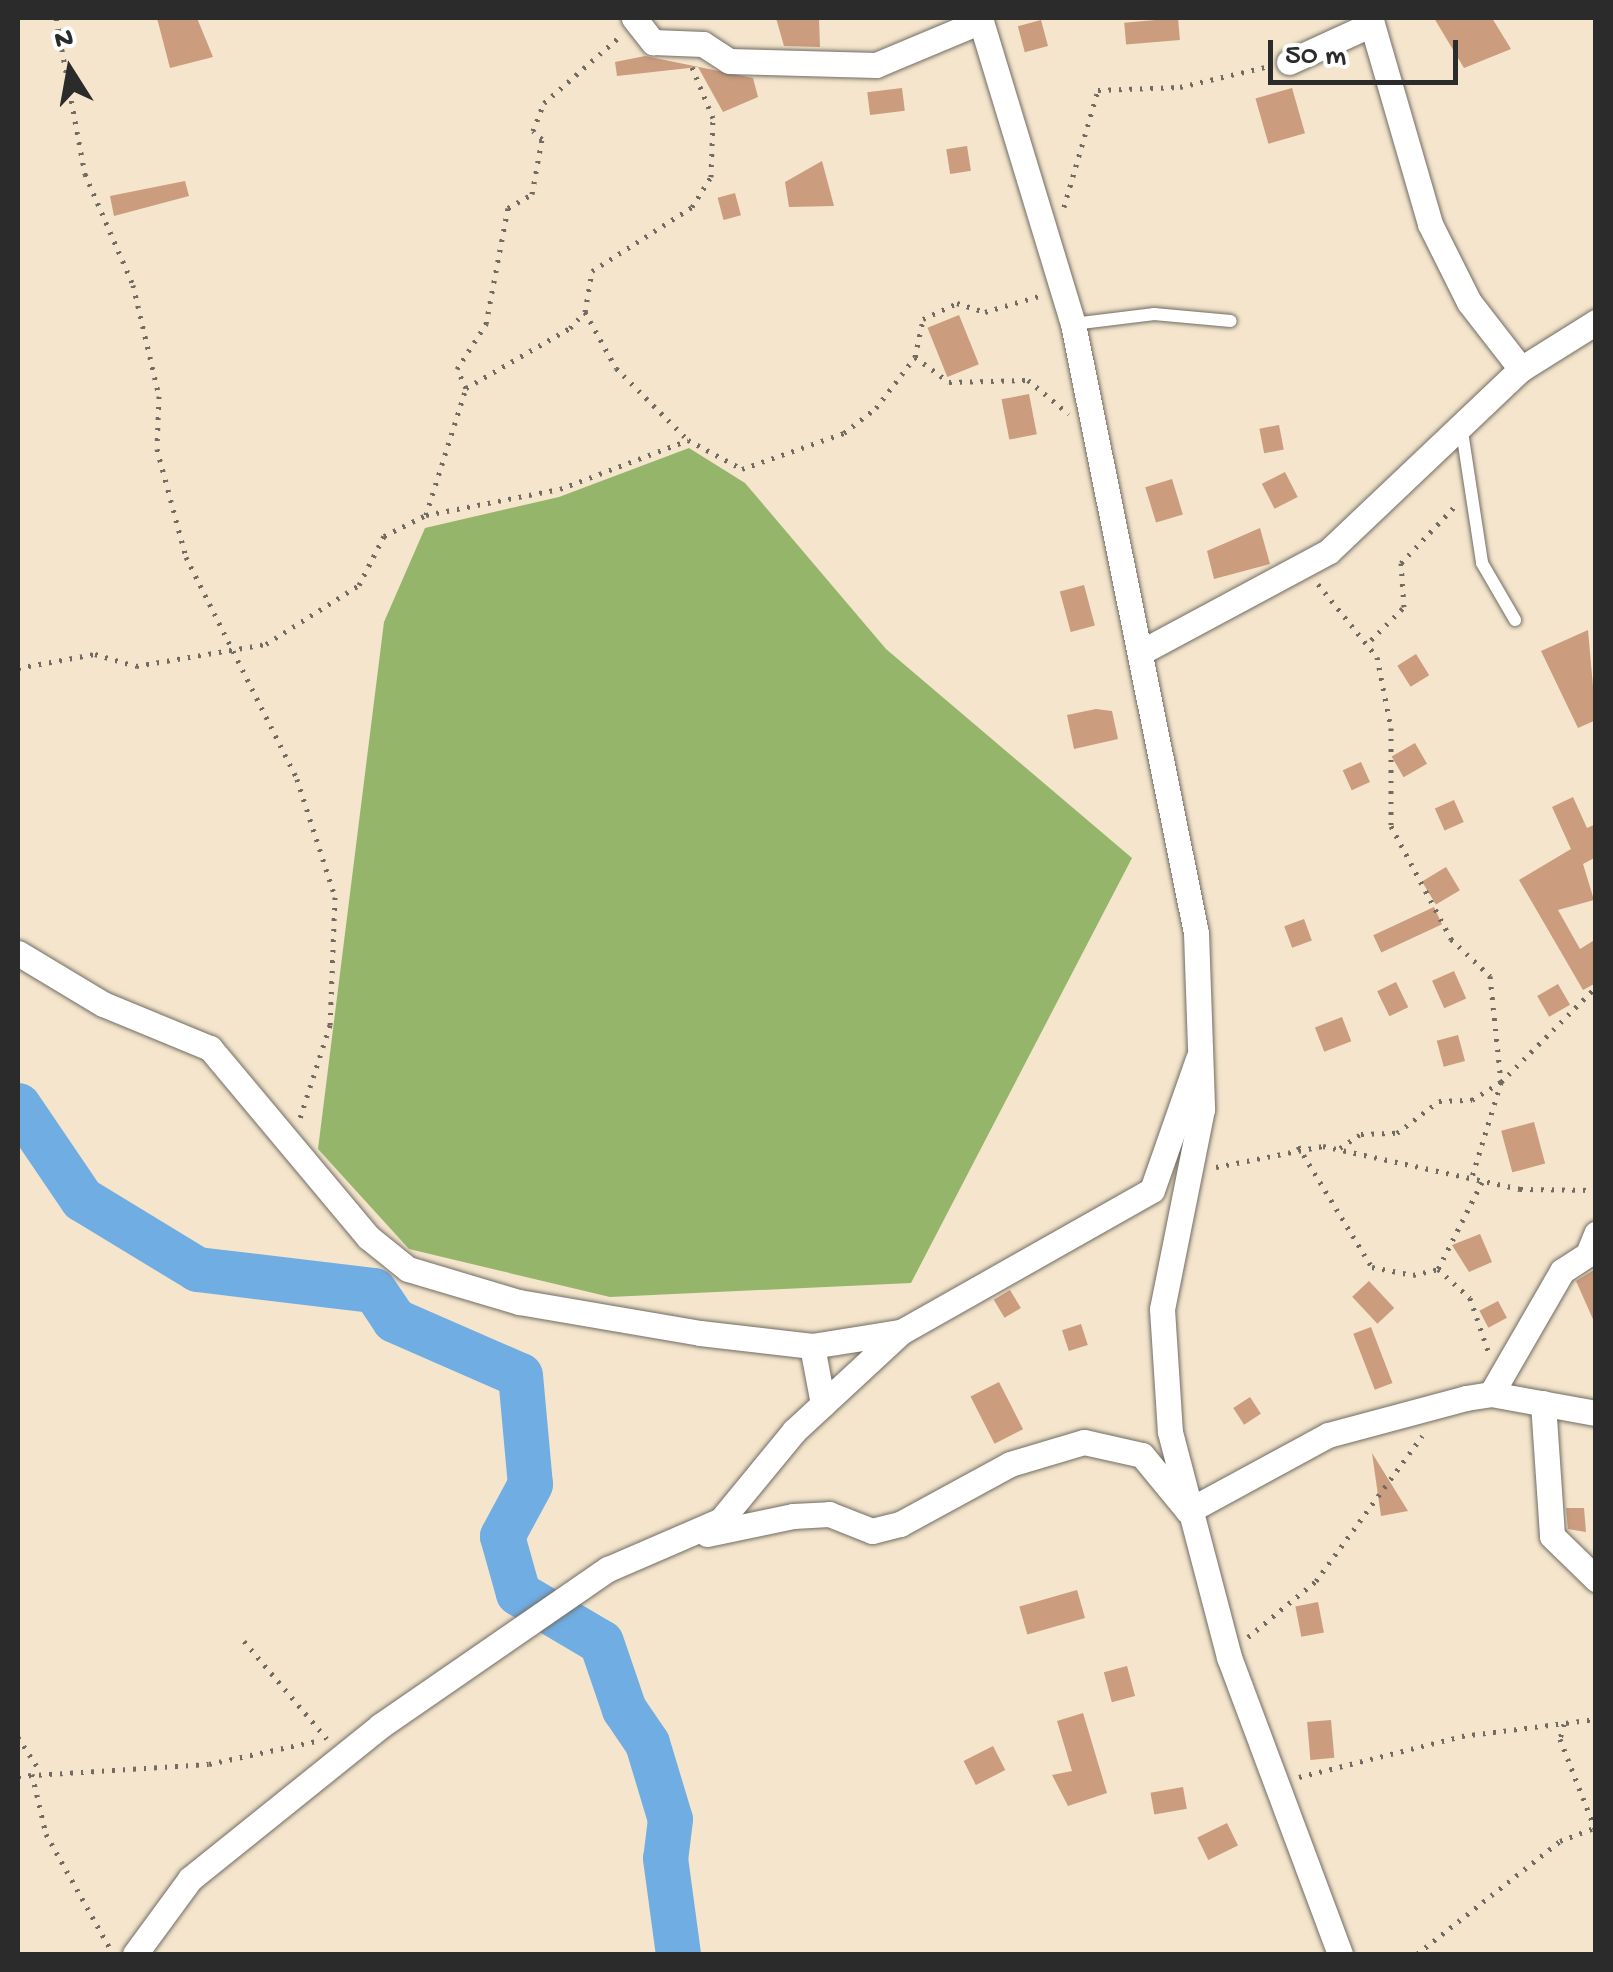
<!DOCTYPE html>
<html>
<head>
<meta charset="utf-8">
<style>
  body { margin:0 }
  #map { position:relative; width:1613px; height:1972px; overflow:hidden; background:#f4e5cc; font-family:"Gochi Hand",sans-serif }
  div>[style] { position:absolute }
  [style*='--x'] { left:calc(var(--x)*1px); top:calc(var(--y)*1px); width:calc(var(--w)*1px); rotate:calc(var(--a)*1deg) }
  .forest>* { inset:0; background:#95b66a }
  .river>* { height:45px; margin:-22.5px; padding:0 22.5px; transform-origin:22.5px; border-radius:22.5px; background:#70ade2 }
  .building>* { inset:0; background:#cb9c7d; transform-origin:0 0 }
  .path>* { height:5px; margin-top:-2.5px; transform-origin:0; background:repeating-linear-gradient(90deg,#716c63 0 2.5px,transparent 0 10.5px) }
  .roads { filter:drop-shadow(0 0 2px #716c63) drop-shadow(0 0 2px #716c63) }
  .lane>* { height:12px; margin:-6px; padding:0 6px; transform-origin:6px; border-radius:6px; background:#fff }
  .street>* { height:25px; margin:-12.5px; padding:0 12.5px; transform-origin:12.5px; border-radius:12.5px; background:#fff }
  span { translate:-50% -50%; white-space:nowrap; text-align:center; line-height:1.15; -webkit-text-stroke:10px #fff; paint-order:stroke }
  .frame { position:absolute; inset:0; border:20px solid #2b2b2b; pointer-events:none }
  .north { position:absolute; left:20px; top:20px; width:100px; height:100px; -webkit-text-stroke:8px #fff; paint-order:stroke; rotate:349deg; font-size:28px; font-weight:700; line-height:40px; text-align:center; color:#2b2b2b }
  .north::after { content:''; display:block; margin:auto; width:35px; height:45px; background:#2b2b2b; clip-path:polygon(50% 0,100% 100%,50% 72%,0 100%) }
  .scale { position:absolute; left:1268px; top:40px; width:190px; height:45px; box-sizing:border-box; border:5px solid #2b2b2b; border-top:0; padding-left:12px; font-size:30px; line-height:35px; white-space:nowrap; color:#2b2b2b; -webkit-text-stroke:8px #fff; paint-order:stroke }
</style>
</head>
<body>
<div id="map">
  <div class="forest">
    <div style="clip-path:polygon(689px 448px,745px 483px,886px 649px,1132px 858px,911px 1283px,610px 1297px,409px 1249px,318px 1149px,384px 622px,425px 528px,559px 497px)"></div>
  </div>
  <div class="river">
    <div style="--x:18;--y:1105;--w:114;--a:55.8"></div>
    <div style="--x:82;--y:1199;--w:135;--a:31.3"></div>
    <div style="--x:197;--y:1269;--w:178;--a:6.8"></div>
    <div style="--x:374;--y:1290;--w:36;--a:56"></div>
    <div style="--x:394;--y:1320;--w:137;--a:23.6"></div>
    <div style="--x:520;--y:1375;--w:109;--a:84.8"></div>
    <div style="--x:530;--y:1484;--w:59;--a:118.3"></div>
    <div style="--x:502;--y:1536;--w:59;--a:74.3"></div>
    <div style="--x:518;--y:1593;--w:96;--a:30.6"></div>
    <div style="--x:601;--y:1642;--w:71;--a:71.1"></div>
    <div style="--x:624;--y:1709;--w:41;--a:55.9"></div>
    <div style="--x:647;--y:1743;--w:79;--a:73.2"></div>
    <div style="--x:670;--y:1819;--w:39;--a:97"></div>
    <div style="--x:665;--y:1858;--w:97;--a:82.3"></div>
  </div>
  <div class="building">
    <div style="clip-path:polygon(157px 18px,197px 18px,213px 57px,170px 68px)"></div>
    <div style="clip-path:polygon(776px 18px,819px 18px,820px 47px,784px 46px)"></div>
    <div style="left:1178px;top:18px;width:22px;height:54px;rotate:85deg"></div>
    <div style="clip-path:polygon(1434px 18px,1492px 18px,1511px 49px,1464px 68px)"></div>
    <div style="left:1041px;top:20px;width:27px;height:24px;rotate:75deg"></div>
    <div style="clip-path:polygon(645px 56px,753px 78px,758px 97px,723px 112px,698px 67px,617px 76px,615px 62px)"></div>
    <div style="left:902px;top:88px;width:23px;height:35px;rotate:83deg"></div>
    <div style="left:1292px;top:88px;width:47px;height:38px;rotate:74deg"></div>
    <div style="left:967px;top:146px;width:25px;height:21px;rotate:81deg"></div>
    <div style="clip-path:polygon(822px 161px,834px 206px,789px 207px,785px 182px)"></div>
    <div style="clip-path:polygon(185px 181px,189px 196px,114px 216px,110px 196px)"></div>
    <div style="left:735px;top:193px;width:23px;height:18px;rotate:75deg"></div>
    <div style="left:959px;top:315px;width:53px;height:34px;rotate:68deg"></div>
    <div style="left:1029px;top:394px;width:41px;height:28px;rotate:79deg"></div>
    <div style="left:1279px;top:425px;width:25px;height:20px;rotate:79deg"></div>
    <div style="left:1285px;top:472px;width:28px;height:26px;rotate:63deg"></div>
    <div style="left:1172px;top:479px;width:37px;height:28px;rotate:73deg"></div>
    <div style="clip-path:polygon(1260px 528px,1270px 564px,1214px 579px,1207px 551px)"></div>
    <div style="left:1084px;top:585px;width:42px;height:25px;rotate:75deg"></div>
    <div style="clip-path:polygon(1588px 630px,1596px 720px,1578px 728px,1541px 651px)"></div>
    <div style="left:1416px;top:654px;width:25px;height:22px;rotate:58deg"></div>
    <div style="clip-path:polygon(1096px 709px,1112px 711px,1118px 739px,1074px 749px,1067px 715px)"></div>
    <div style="left:1415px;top:743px;width:24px;height:27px;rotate:60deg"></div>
    <div style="left:1361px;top:762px;width:22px;height:20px;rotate:66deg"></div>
    <div style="clip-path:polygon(1573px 797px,1587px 828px,1596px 824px,1596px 857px,1583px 864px,1594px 900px,1558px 910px,1580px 949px,1596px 939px,1596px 983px,1583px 990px,1519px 880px,1571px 849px,1552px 807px)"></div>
    <div style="left:1454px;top:800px;width:24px;height:21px;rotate:66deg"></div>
    <div style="left:1446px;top:867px;width:27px;height:28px;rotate:59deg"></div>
    <div style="left:1434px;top:907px;width:19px;height:67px;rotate:65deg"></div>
    <div style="left:1304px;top:919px;width:23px;height:21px;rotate:70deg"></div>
    <div style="left:1454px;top:971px;width:30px;height:24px;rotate:66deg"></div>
    <div style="left:1396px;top:982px;width:28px;height:21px;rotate:64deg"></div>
    <div style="left:1558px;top:984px;width:24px;height:24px;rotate:60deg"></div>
    <div style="left:1342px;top:1017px;width:26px;height:29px;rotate:69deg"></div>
    <div style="left:1458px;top:1035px;width:27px;height:22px;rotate:75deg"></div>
    <div style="left:1534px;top:1122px;width:43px;height:34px;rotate:75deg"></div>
    <div style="clip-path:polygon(1480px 1234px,1492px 1262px,1469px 1272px,1452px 1245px)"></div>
    <div style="clip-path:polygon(1594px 1270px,1596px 1274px,1596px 1326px,1576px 1281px)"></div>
    <div style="left:1369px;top:1281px;width:37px;height:23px;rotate:47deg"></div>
    <div style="left:1010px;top:1290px;width:21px;height:19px;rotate:59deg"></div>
    <div style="left:1498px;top:1301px;width:19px;height:21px;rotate:62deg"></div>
    <div style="left:1081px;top:1324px;width:22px;height:20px;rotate:72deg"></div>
    <div style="left:1371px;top:1327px;width:60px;height:19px;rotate:69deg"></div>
    <div style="left:999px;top:1382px;width:53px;height:32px;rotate:63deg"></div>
    <div style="left:1250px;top:1397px;width:20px;height:20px;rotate:57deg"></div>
    <div style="clip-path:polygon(1372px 1453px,1408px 1511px,1381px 1516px)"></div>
    <div style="clip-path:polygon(1566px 1508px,1584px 1508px,1586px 1532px,1568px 1529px)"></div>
    <div style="left:1077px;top:1590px;width:29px;height:60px;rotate:74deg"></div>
    <div style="left:1318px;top:1602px;width:31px;height:23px;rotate:79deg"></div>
    <div style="left:1127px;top:1666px;width:31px;height:24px;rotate:75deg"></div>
    <div style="clip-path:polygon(1083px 1713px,1107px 1793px,1068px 1806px,1052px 1775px,1072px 1771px,1057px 1721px)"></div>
    <div style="left:1331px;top:1720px;width:38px;height:24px;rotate:85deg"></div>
    <div style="left:993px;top:1746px;width:27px;height:33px;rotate:63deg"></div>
    <div style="left:1183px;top:1787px;width:22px;height:33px;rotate:80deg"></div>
    <div style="left:1227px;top:1823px;width:25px;height:33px;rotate:64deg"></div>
  </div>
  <div class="path">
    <div style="--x:56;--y:18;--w:159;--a:79.5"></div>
    <div style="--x:85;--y:174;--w:121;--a:66.6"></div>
    <div style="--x:133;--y:285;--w:114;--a:76.8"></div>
    <div style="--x:159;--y:396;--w:53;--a:92.2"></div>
    <div style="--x:157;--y:449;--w:112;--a:75"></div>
    <div style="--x:186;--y:557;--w:248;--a:63.4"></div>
    <div style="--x:297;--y:779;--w:124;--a:72.1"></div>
    <div style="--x:335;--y:897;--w:128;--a:92.2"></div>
    <div style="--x:330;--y:1025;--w:98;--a:107.9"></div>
    <div style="--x:1064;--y:207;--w:122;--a:-73.8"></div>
    <div style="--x:1098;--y:90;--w:82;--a:-2.1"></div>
    <div style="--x:1180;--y:87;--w:87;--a:-13.2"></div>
    <div style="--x:585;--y:312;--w:64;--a:61"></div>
    <div style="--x:616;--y:368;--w:102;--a:45"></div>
    <div style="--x:688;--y:440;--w:61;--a:28.2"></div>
    <div style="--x:742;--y:469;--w:108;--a:-19.4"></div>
    <div style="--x:844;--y:433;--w:41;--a:-38"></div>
    <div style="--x:876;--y:408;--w:64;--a:-52.6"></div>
    <div style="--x:915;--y:357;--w:39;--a:-78"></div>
    <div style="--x:923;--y:319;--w:38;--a:-25"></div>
    <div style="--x:957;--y:303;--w:29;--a:18"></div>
    <div style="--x:985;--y:312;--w:56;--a:-16.5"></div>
    <div style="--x:915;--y:357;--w:42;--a:36.3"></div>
    <div style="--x:949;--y:382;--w:79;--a:-1.5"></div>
    <div style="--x:1028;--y:380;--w:53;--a:39.7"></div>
    <div style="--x:466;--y:388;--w:21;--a:-115"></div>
    <div style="--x:457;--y:369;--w:54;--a:-57.2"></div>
    <div style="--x:486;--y:324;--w:118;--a:-79.3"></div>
    <div style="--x:508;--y:208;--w:28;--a:-30"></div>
    <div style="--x:532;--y:194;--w:56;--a:-79.7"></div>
    <div style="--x:542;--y:139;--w:12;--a:-138"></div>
    <div style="--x:533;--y:131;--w:30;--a:-69"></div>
    <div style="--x:544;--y:103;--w:98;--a:-41.3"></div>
    <div style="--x:426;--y:515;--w:136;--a:-11"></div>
    <div style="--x:560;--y:489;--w:137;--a:-20.9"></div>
    <div style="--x:1318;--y:584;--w:94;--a:51.1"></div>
    <div style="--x:1377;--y:657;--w:72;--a:78.8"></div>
    <div style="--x:1391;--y:728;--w:98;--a:90"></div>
    <div style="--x:1391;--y:826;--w:128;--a:62"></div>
    <div style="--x:1451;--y:939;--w:54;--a:43.5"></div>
    <div style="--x:1490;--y:976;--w:107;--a:84.1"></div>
    <div style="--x:1501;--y:1082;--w:99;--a:107"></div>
    <div style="--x:1371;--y:640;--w:47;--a:-45"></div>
    <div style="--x:1404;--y:607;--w:44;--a:-93.9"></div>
    <div style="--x:1401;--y:563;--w:81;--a:-46.5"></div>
    <div style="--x:18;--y:668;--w:78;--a:-10.3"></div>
    <div style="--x:95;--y:654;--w:43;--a:16.3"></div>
    <div style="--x:136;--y:666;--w:132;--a:-9.6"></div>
    <div style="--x:266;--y:644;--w:110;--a:-32.4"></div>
    <div style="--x:359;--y:585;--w:55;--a:-63"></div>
    <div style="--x:384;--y:536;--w:47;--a:-26.6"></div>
    <div style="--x:426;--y:515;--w:133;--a:-72.5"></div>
    <div style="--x:466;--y:388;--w:120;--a:-30"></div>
    <div style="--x:570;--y:328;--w:22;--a:-47"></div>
    <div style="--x:585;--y:312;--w:42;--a:-80.3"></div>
    <div style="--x:592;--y:271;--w:119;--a:-32.6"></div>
    <div style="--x:692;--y:207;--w:36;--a:-58"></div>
    <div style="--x:711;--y:177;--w:59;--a:-88.1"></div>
    <div style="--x:713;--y:118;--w:55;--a:-112.4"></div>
    <div style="--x:1298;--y:1146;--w:142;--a:58.6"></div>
    <div style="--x:1372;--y:1267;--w:42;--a:11"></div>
    <div style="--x:1413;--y:1275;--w:26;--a:-13"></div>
    <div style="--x:1340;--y:1148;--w:25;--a:-34"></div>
    <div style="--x:1361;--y:1134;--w:36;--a:-2"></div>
    <div style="--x:1397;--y:1133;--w:53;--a:-37.3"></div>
    <div style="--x:1439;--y:1101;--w:33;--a:-2"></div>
    <div style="--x:1472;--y:1100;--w:34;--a:-32"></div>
    <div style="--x:1501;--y:1082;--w:134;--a:-45"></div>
    <div style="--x:1216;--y:1167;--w:109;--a:-11.1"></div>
    <div style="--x:1323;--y:1146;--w:202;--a:12.3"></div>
    <div style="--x:1520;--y:1189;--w:76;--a:0.8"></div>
    <div style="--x:1482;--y:1182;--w:97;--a:116.8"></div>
    <div style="--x:1438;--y:1269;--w:43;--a:42.2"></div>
    <div style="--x:1470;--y:1298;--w:56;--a:71.2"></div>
    <div style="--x:1248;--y:1637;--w:88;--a:-39.5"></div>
    <div style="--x:1316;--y:1581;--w:180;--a:-53.8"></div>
    <div style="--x:244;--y:1641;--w:128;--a:49.7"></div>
    <div style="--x:1564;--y:1724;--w:16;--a:105"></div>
    <div style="--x:1560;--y:1739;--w:97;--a:68.7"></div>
    <div style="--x:18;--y:1737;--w:40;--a:57.1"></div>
    <div style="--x:32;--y:1774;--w:62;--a:76.9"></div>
    <div style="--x:46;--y:1834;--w:135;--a:60.8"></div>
    <div style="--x:18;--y:1776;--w:191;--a:-3.6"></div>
    <div style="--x:209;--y:1764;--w:115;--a:-12.1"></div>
    <div style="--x:1299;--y:1777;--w:168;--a:-14.1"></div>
    <div style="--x:1462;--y:1736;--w:135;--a:-7.2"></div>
    <div style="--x:1417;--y:1954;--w:182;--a:-38.3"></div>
    <div style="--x:1560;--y:1841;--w:36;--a:-21"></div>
  </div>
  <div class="roads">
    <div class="lane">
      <div style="--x:1073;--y:324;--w:82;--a:-7"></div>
      <div style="--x:1154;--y:314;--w:77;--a:5.2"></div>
      <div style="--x:1461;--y:425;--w:140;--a:81.3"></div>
      <div style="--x:1482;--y:563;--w:66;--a:59.9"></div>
    </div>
    <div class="street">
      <div style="--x:634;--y:18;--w:31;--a:52"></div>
      <div style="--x:653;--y:42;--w:50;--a:2.3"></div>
      <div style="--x:703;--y:44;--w:31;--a:33"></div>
      <div style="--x:729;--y:61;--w:147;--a:1.6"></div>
      <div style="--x:876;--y:65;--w:114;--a:-22.7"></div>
      <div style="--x:980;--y:18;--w:320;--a:73.1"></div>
      <div style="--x:1073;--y:324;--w:621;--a:78.58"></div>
      <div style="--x:1196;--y:933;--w:176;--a:88"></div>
      <div style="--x:1202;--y:1109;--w:204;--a:101.3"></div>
      <div style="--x:1162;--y:1309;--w:123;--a:86.3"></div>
      <div style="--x:1170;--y:1432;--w:233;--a:75.3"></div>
      <div style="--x:1229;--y:1657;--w:317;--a:69.5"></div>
      <div style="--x:1289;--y:62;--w:91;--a:-24.6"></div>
      <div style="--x:1372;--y:24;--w:208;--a:73.8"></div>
      <div style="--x:1430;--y:224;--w:87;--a:63.4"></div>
      <div style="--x:1469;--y:302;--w:85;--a:52.2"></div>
      <div style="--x:1141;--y:652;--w:213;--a:-28.2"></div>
      <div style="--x:1329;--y:551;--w:265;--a:-43.5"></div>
      <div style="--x:1521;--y:369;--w:89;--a:-32.1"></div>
      <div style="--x:18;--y:953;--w:99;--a:31"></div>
      <div style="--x:103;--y:1004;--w:116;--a:22.4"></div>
      <div style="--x:210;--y:1048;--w:246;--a:50.1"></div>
      <div style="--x:368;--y:1237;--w:51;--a:38.7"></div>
      <div style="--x:408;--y:1269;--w:116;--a:16.6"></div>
      <div style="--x:519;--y:1302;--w:184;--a:9.7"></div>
      <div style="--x:700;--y:1333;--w:113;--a:6.6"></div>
      <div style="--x:812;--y:1346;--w:88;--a:-9.1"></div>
      <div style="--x:812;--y:1346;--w:59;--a:79.3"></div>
      <div style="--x:1491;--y:1394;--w:142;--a:-60"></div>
      <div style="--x:1562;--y:1271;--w:31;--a:-33"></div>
      <div style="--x:1588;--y:1254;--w:22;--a:-68"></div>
      <div style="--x:1543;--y:1403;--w:133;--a:86.1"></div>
      <div style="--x:1552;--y:1536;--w:62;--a:44.3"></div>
      <div style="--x:707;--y:1534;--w:88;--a:-11.8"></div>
      <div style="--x:793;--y:1516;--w:36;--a:-3"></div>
      <div style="--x:829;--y:1514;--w:46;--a:21.6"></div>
      <div style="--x:872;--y:1531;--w:29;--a:-14"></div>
      <div style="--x:900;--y:1524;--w:125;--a:-28.6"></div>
      <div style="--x:1010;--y:1464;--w:77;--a:-16.6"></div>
      <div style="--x:1084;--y:1442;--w:59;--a:12.6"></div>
      <div style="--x:1142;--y:1455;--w:72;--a:50.6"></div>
      <div style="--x:1188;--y:1511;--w:159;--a:-28.5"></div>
      <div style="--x:1328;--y:1435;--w:143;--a:-15"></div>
      <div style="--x:1466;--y:1398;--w:25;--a:-9"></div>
      <div style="--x:1491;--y:1394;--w:107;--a:10.3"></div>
      <div style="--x:135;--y:1954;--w:93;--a:-53.7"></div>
      <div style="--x:190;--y:1879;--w:244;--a:-38.8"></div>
      <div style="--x:380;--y:1726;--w:277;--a:-34.6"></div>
      <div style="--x:608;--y:1569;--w:123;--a:-23.4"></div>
      <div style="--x:721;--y:1520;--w:115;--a:-50.6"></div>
      <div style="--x:794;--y:1431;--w:146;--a:-42.8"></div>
      <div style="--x:901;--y:1332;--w:288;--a:-29.5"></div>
      <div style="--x:1152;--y:1190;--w:139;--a:-70.7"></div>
    </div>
  </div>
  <div class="frame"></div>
  <div class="north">N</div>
  <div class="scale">50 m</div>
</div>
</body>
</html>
